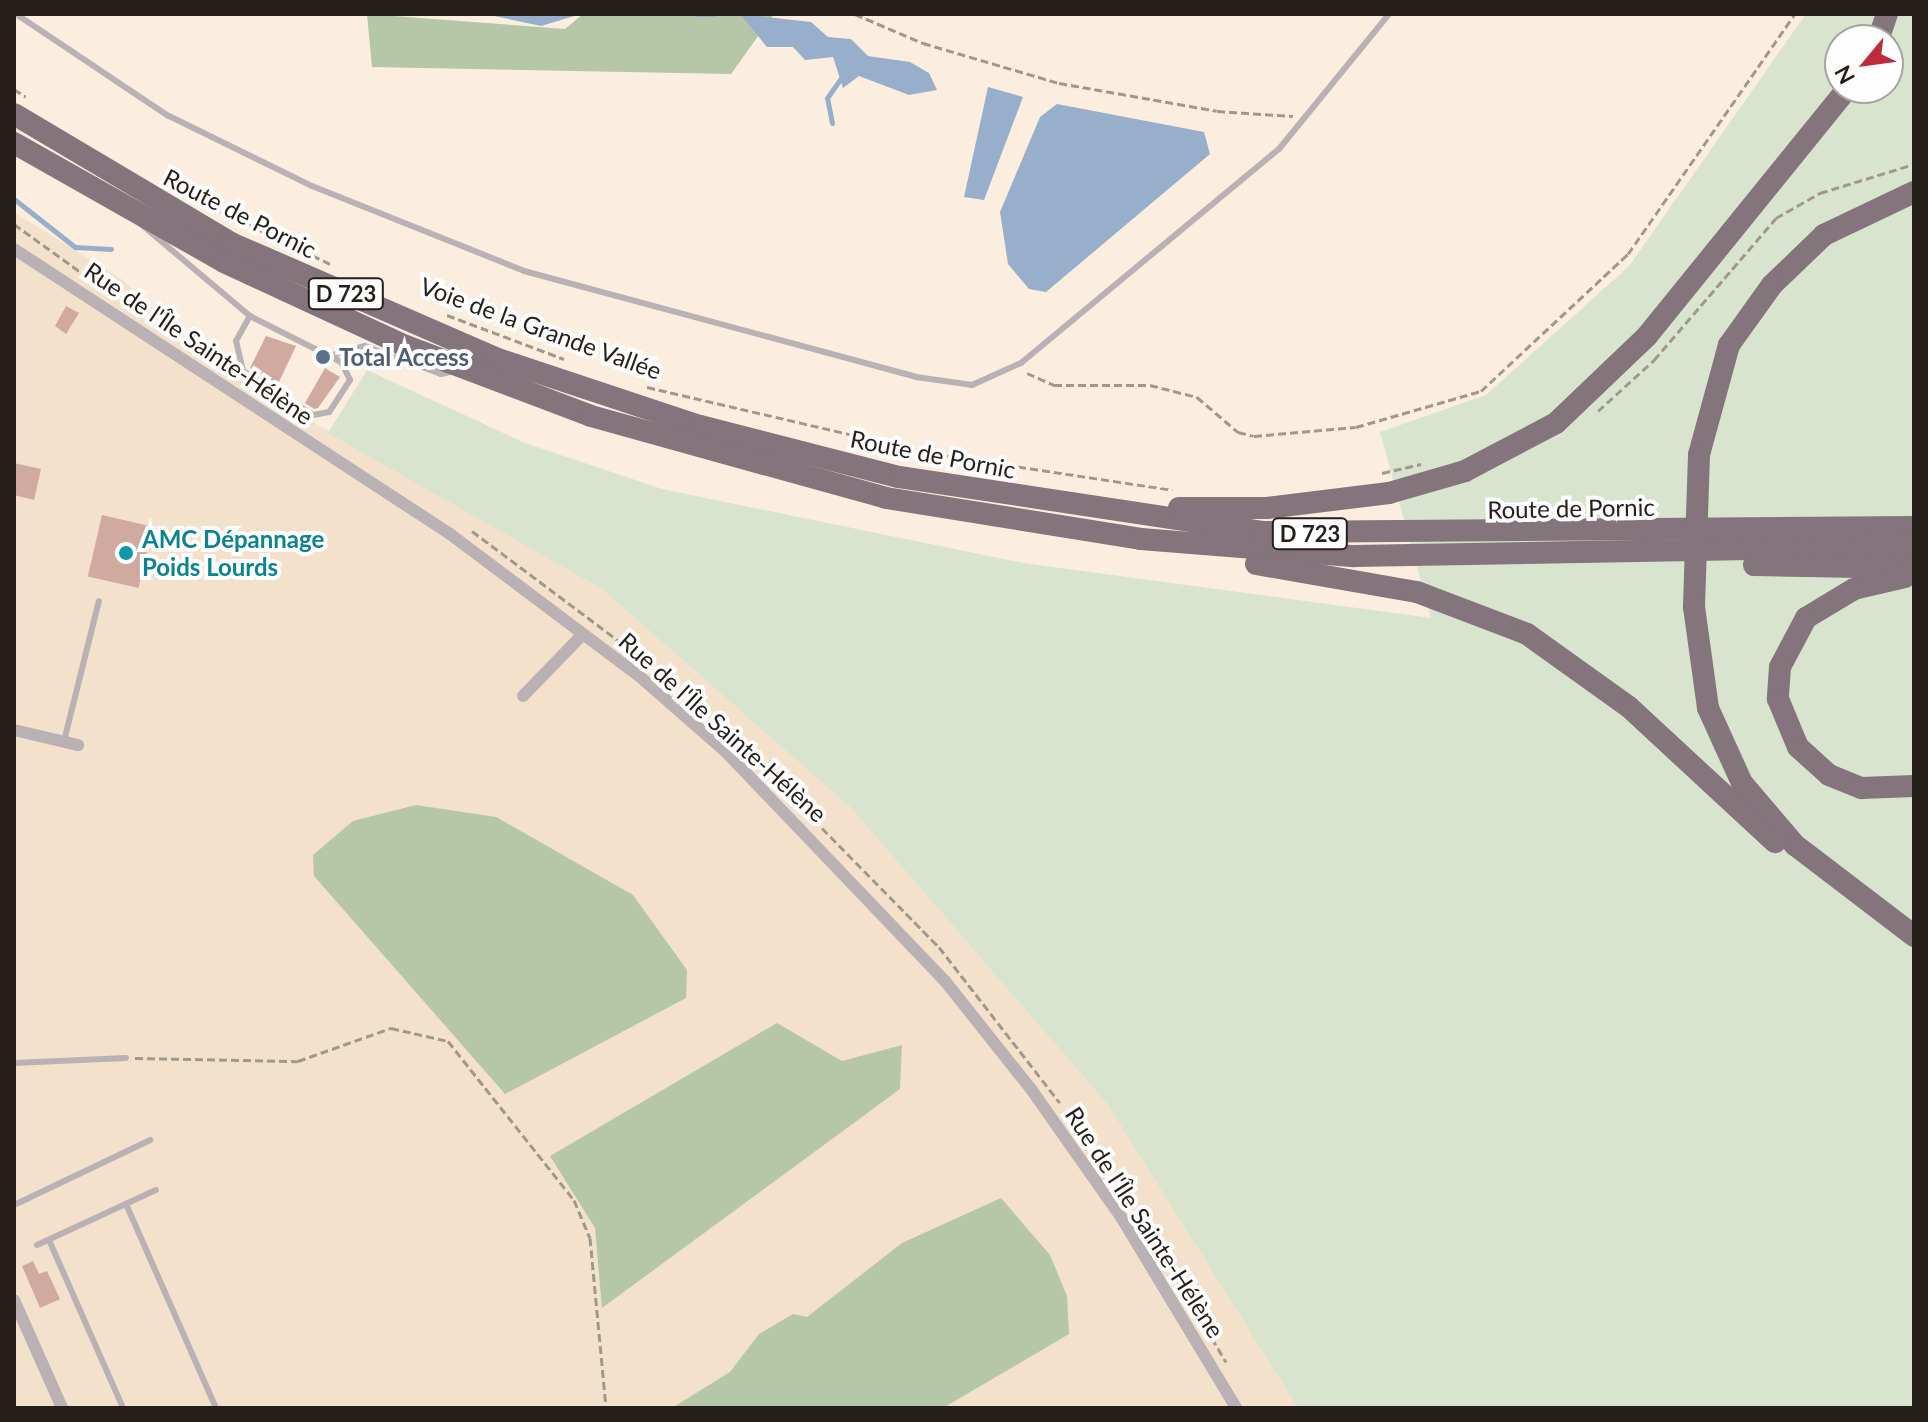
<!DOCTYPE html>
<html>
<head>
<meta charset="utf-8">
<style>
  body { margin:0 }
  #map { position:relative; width:1928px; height:1422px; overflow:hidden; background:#fbeede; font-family:Lato,sans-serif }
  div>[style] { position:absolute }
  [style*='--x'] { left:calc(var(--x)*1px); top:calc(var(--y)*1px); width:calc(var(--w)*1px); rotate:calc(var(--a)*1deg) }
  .built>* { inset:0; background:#f3e1cb }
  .green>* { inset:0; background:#d9e4ce }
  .forest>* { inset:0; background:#b5c7a6 }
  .water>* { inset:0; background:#98afcc }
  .stream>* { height:5px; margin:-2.5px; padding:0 2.5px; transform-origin:2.5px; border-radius:2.5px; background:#98afcc }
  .building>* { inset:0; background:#d1aa9f; transform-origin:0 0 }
  .path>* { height:3px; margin-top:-1.5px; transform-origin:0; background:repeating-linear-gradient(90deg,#a1988c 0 8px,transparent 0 12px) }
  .service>* { height:6px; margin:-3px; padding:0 3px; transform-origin:3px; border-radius:3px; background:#bab1b5 }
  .minor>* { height:12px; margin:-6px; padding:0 6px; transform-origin:6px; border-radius:6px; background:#bab1b5 }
  .trunk>* { height:22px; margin:-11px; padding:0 11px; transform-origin:11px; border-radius:11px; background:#84747b }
  .dots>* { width:22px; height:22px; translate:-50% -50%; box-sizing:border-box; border:4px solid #fdfdfd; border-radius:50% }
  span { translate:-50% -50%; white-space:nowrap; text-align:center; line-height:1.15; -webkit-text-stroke:8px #fdfdfd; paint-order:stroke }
  .shield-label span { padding:2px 6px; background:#fdfdfd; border:2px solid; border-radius:6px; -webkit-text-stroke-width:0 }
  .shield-label { font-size:22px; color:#241f1a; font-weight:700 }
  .street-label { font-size:24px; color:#241f1a }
  .service-label { font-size:24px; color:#4e5e75; font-weight:700 }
  .left { translate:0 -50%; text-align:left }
  .culture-label { font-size:24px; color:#0d838f; font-weight:700 }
  .frame { position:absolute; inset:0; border:16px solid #241f1a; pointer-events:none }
  .north { position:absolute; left:1824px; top:24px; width:80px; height:80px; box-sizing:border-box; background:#fdfdfd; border:2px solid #a6a4a2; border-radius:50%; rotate:241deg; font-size:22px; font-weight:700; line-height:32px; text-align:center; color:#241f1a }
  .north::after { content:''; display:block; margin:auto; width:28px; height:36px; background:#bd2c38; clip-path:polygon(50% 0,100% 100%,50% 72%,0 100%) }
</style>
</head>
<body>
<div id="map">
  <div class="built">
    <div style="clip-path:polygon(14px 212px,121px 279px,218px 367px,602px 589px,851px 808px,1107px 1104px,1298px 1408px,14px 1408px)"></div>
  </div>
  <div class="green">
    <div style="clip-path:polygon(evenodd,1806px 14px,1914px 14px,1914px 1408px,1298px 1408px,1107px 1104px,851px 808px,602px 589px,328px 433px,367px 370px,525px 443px,662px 489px,1023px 563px,1431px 618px,1380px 432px,1486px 395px,1629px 266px,1806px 14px,1840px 40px,1888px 40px,1888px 88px,1840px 88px,1840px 40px)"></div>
  </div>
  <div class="forest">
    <div style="clip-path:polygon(367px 14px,565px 29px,583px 14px,774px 14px,731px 74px,372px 67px)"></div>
    <div style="clip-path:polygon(416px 805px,496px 817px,633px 895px,687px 970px,686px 998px,505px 1094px,314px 876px,313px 855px,353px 821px)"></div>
    <div style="clip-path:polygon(777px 1023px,842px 1061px,902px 1045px,900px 1089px,602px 1308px,595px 1228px,550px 1156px)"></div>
    <div style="clip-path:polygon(1001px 1198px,1050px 1255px,1067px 1296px,1069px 1334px,943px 1408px,672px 1408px,730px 1372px,759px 1334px,793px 1314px,807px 1317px,902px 1243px)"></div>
  </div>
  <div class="water">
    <div style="clip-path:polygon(485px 14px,581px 14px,541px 26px)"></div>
    <div style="clip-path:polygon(740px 14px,811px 22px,828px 37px,851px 39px,868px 56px,910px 62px,929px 73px,937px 90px,909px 95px,859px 76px,843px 88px,833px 57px,805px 60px,793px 47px,767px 47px)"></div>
    <div style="clip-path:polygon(988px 87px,1023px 97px,984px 200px,964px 197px)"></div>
    <div style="clip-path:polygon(1057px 104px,1204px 132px,1210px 154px,1046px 292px,1029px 289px,1008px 264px,1000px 212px,1040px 117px)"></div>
  </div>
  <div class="stream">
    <div style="--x:696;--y:14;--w:17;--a:0"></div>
    <div style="--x:832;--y:123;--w:25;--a:-101"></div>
    <div style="--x:827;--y:98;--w:24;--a:-55"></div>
    <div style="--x:14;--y:199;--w:78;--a:38.2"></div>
    <div style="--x:75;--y:247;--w:36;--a:3"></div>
  </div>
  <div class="building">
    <div style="clip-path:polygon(66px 306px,79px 313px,66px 334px,55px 326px)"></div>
    <div style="clip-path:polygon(266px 336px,296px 346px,278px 384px,250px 368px)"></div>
    <div style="clip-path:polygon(325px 368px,340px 377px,318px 408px,314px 409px,285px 390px,305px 403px)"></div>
    <div style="clip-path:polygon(14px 463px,41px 469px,34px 500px,14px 495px)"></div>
    <div style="left:102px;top:515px;width:52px;height:63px;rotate:13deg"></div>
    <div style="clip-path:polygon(33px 1261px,39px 1274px,47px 1271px,60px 1299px,40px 1308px,22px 1266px)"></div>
  </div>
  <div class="path">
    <div style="--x:855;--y:14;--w:74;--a:23.1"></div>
    <div style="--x:923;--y:43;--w:142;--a:16.4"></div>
    <div style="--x:1059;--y:83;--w:160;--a:10"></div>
    <div style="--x:1217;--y:111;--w:76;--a:3.8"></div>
    <div style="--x:1099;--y:14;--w:117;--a:0"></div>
    <div style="--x:14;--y:89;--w:14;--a:34"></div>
    <div style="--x:204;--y:203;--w:140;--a:25.8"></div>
    <div style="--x:14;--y:224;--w:120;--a:35.8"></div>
    <div style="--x:447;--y:315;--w:125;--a:20.6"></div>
    <div style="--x:1027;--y:373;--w:30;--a:24"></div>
    <div style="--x:1054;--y:385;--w:96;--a:0"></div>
    <div style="--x:1150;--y:385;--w:49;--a:14.3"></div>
    <div style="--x:1197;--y:397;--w:54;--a:40.5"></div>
    <div style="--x:1238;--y:432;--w:16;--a:14"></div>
    <div style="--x:1254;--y:436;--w:102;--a:-5"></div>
    <div style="--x:1356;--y:427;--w:130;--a:-16.1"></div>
    <div style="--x:1481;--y:391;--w:201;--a:-43"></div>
    <div style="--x:1628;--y:254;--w:292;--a:-55.2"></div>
    <div style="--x:647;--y:387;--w:296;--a:13.1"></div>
    <div style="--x:935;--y:454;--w:240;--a:8.6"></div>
    <div style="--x:1598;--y:411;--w:76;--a:-42.3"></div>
    <div style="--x:1654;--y:360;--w:187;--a:-49.3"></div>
    <div style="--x:1776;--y:218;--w:51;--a:-29.6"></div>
    <div style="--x:1820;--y:193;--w:98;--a:-17.1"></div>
    <div style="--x:1382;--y:473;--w:40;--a:-13"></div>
    <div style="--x:472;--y:531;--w:184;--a:36.8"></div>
    <div style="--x:763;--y:768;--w:251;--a:45.5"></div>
    <div style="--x:939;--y:947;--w:197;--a:52.2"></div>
    <div style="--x:135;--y:1058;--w:163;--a:1.1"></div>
    <div style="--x:298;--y:1061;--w:99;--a:-19.5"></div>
    <div style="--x:391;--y:1028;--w:58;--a:12.8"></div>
    <div style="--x:448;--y:1041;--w:203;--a:51.6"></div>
    <div style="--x:574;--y:1200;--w:41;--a:67.2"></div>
    <div style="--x:590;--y:1238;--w:171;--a:84.6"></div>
    <div style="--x:1175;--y:1276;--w:100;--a:59.3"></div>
  </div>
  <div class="service">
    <div style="--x:16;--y:14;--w:182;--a:33.8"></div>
    <div style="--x:167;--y:115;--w:161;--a:26.1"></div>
    <div style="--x:312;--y:186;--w:228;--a:21.8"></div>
    <div style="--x:524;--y:271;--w:406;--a:15.1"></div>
    <div style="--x:916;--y:377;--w:57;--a:8.1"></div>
    <div style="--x:972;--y:385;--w:54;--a:-24.2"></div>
    <div style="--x:1021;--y:363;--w:335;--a:-39.7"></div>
    <div style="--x:1279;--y:149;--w:174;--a:-50.8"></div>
    <div style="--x:136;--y:220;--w:149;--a:40.1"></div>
    <div style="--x:250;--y:316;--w:102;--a:26.8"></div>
    <div style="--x:341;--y:362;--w:20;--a:63"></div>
    <div style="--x:350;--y:380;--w:38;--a:123"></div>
    <div style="--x:329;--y:412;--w:16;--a:169"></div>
    <div style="--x:313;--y:415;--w:83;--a:-147.8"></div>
    <div style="--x:243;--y:371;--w:31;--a:-103"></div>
    <div style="--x:236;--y:341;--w:29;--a:-61"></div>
    <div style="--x:333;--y:355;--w:33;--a:-16"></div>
    <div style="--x:365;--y:346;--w:81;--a:20.2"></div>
    <div style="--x:441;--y:374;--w:13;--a:-13"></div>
    <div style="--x:64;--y:741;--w:144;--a:-76"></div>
    <div style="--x:14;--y:1063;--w:112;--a:-2.6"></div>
    <div style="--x:126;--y:1204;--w:223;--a:66.2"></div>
    <div style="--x:14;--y:1205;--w:151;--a:-25.5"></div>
    <div style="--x:49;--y:1240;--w:184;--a:66.2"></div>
    <div style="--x:37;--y:1245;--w:131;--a:-24.8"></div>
  </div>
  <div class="minor">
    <div style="--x:14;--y:249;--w:521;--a:33.17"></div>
    <div style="--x:450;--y:534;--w:235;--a:36.9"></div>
    <div style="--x:638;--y:675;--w:117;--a:41.2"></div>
    <div style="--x:726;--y:752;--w:317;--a:46.3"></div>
    <div style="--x:945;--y:981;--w:138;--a:51.5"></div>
    <div style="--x:1031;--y:1089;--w:156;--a:54.9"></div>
    <div style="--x:1121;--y:1217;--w:223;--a:58.9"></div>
    <div style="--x:523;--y:696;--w:86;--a:-45.9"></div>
    <div style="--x:14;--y:730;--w:66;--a:13.2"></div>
    <div style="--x:14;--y:1300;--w:118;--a:66"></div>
  </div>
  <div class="trunk">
    <div style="--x:1878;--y:40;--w:28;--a:-71"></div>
    <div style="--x:14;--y:114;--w:252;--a:30.7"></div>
    <div style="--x:231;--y:243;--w:288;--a:23.5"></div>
    <div style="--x:495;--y:358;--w:216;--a:18.4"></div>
    <div style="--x:700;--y:426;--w:205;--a:14.4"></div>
    <div style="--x:899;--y:477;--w:369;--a:8.6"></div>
    <div style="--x:1264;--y:532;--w:650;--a:-0.44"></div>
    <div style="--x:14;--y:143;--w:241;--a:29.5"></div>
    <div style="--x:224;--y:262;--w:200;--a:24.8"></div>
    <div style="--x:406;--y:346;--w:198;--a:20.7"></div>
    <div style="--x:591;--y:416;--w:306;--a:15.5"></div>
    <div style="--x:886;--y:498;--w:258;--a:9.1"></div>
    <div style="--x:1141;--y:539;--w:214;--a:4.6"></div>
    <div style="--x:1354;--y:556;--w:560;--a:-1.02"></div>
    <div style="--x:1914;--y:192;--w:100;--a:154.5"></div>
    <div style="--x:1824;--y:235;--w:72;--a:136.1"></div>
    <div style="--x:1772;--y:285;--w:74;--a:125.6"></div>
    <div style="--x:1729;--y:345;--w:114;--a:105.3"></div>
    <div style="--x:1699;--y:455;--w:152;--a:91.9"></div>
    <div style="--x:1694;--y:607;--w:102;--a:82.1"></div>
    <div style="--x:1708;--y:708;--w:82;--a:65.6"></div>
    <div style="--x:1742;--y:783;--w:82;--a:49.5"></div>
    <div style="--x:1795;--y:845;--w:150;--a:37.4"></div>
    <div style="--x:1179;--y:508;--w:88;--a:0"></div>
    <div style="--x:1267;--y:508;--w:123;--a:-7"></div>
    <div style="--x:1389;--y:493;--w:79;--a:-16.1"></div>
    <div style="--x:1465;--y:471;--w:103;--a:-27.8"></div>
    <div style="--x:1556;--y:423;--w:126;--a:-43.7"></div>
    <div style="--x:1647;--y:336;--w:319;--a:-51"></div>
    <div style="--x:1256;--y:564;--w:163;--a:9.9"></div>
    <div style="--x:1417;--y:592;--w:118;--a:20.9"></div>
    <div style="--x:1527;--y:634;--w:125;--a:35.6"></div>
    <div style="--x:1629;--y:707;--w:199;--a:42.8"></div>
    <div style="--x:1754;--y:565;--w:160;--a:1.1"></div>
    <div style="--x:1905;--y:577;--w:52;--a:166.8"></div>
    <div style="--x:1854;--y:589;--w:56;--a:148.9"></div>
    <div style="--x:1806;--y:618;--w:55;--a:118"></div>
    <div style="--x:1780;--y:667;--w:32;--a:94"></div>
    <div style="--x:1778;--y:699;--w:52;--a:67.4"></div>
    <div style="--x:1798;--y:747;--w:42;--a:42.1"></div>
    <div style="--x:1829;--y:775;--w:35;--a:22"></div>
    <div style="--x:1861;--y:788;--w:53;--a:-2.2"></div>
  </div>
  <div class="dots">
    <div style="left:323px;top:357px;background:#5c6f8a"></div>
    <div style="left:126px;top:553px;background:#0f9aa8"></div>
  </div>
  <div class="shield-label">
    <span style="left:346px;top:294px">D 723</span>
    <span style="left:1310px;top:534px">D 723</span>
  </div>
  <div class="street-label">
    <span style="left:240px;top:213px;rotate:27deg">Route de Pornic</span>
    <span style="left:541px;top:328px;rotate:20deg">Voie de la Grande Vallée</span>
    <span style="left:199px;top:343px;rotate:34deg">Rue de l'Île Sainte-Hélène</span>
    <span style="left:933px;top:454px;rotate:11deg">Route de Pornic</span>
    <span style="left:1571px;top:508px;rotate:-1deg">Route de Pornic</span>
    <span style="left:723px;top:727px;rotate:42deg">Rue de l'Île Sainte-Hélène</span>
    <span style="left:1145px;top:1222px;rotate:57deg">Rue de l'Île Sainte-Hélène</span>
  </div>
  <div class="service-label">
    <span class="left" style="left:339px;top:357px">Total Access</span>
  </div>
  <div class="culture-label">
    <span class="left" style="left:142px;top:553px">AMC Dépannage<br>Poids Lourds</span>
  </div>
  <div class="frame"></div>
  <div class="north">N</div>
</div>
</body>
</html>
